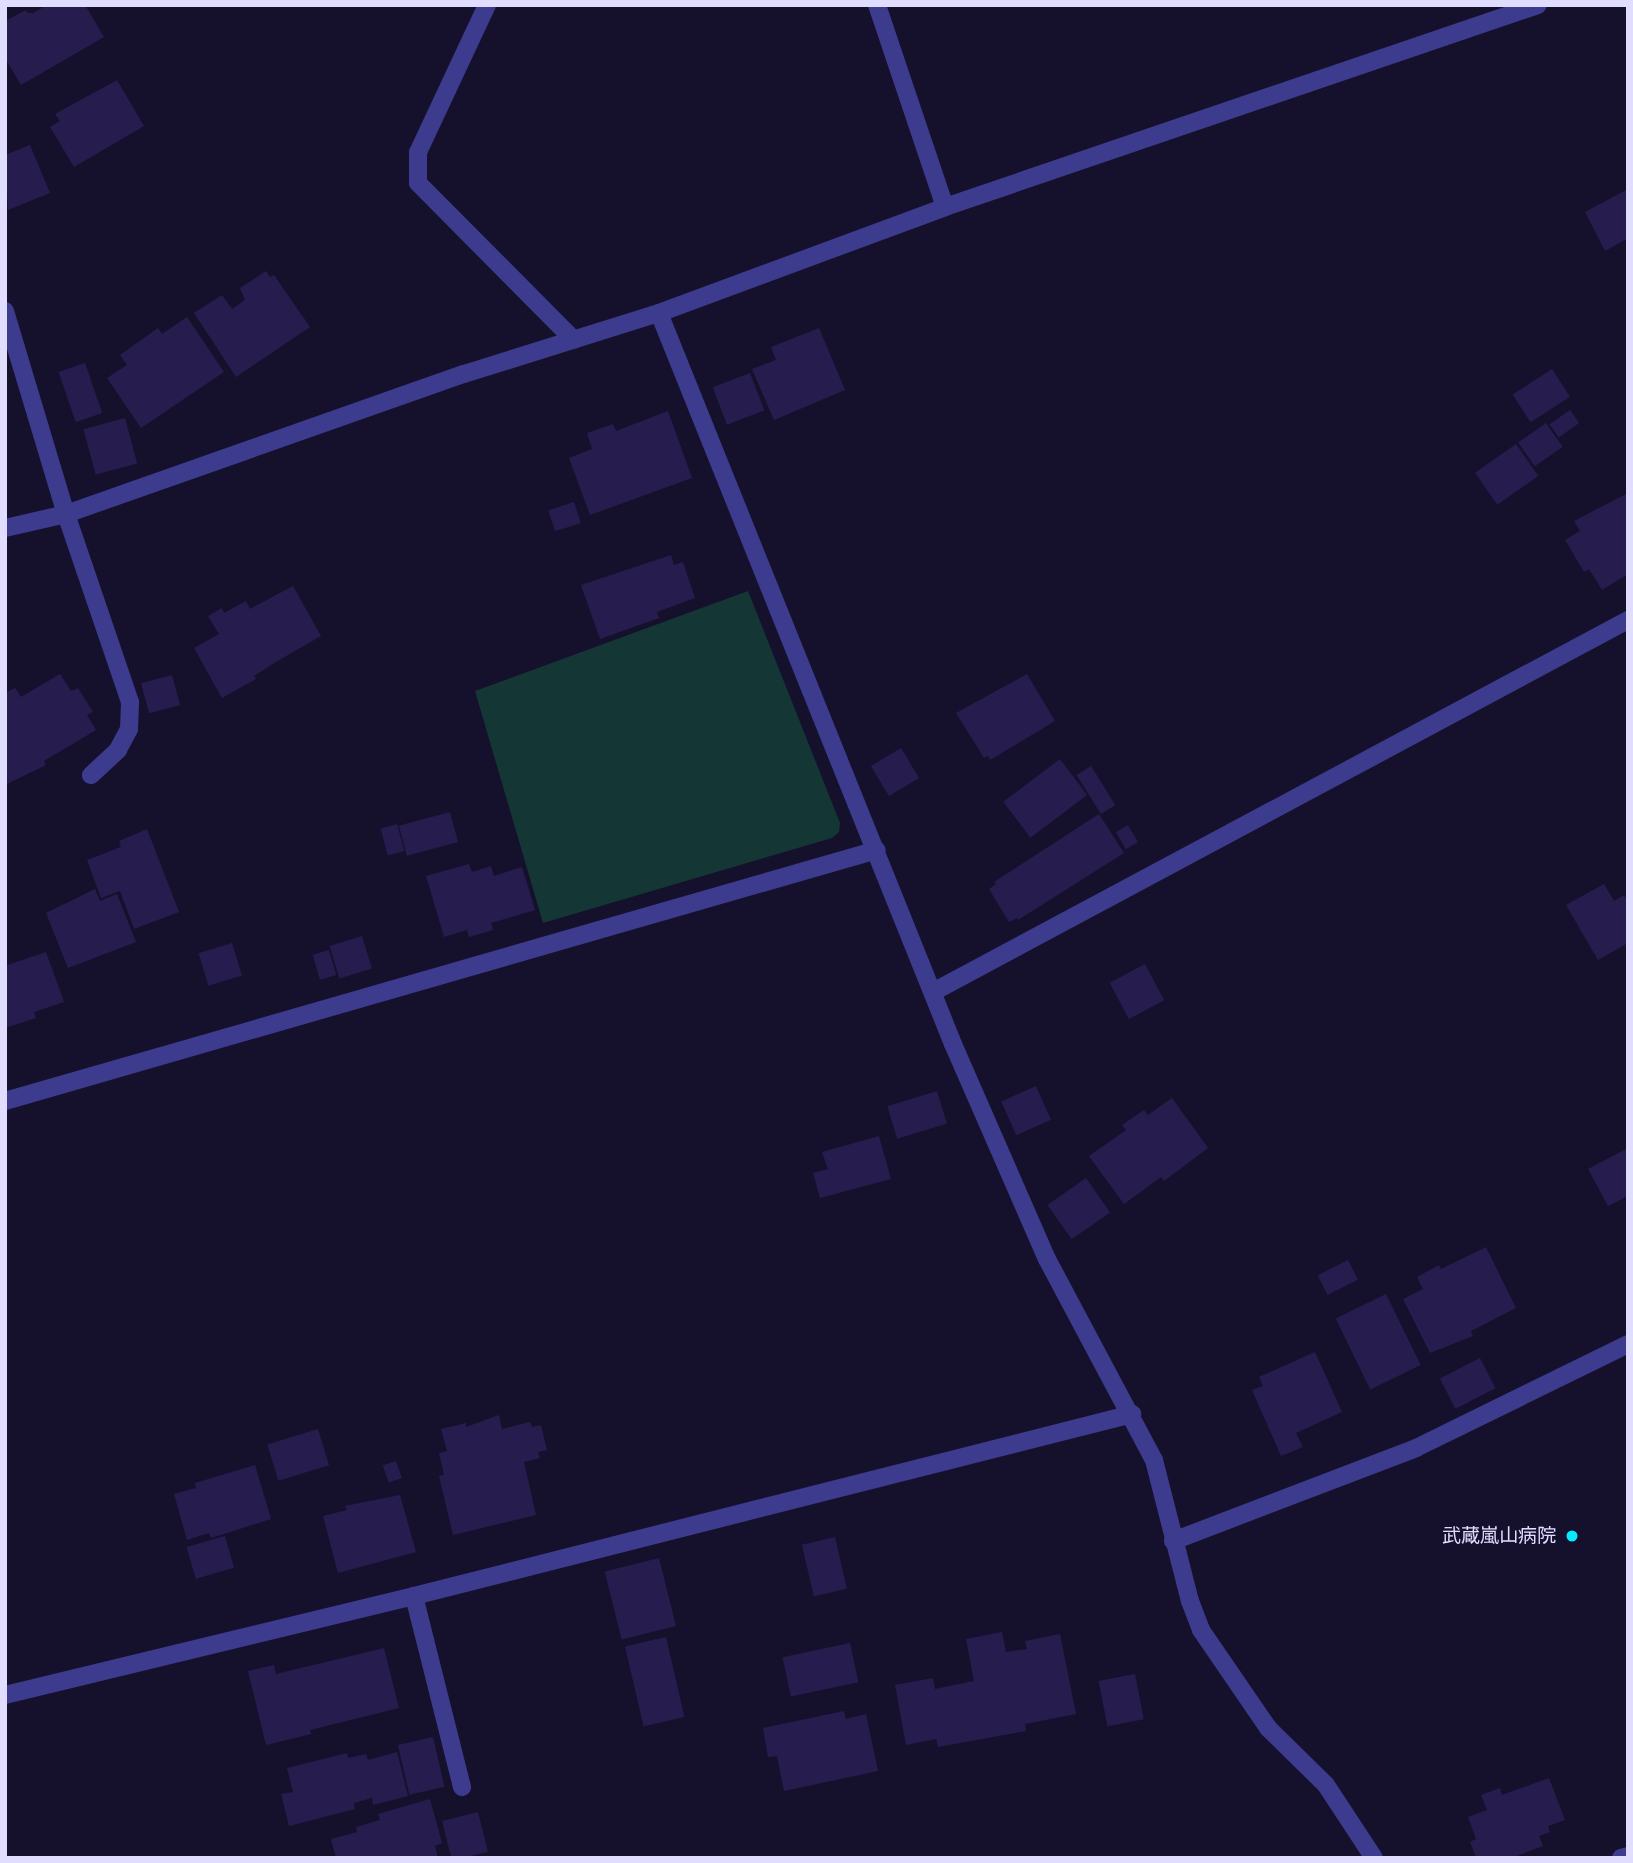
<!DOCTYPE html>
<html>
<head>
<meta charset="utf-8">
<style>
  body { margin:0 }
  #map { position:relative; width:1633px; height:1863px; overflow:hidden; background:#15112d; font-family:Manrope,"Noto Sans JP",sans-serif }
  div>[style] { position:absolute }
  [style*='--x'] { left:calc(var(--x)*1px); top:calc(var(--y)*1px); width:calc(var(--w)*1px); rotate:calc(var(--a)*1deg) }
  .green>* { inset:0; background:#143735 }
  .building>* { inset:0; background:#261d4e; transform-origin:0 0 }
  .lane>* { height:18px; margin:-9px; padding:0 9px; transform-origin:9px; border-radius:9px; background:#3d3b8d }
  .street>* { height:18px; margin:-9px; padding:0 9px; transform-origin:9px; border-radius:9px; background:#3d3b8d }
  .dots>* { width:19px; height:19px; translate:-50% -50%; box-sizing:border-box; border:4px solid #15112d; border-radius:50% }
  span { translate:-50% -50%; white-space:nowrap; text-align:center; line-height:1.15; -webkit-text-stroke:5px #15112d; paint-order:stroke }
  .poi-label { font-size:19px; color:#e0ddff }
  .right { translate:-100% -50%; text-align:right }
  .frame { position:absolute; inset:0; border:7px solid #e0ddff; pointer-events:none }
</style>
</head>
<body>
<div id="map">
  <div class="green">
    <div style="clip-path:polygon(748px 591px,840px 823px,839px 832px,832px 838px,543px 923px,475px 691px)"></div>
  </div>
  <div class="building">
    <div style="clip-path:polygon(47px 5px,85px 5px,104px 37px,21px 85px,5px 58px,5px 21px,26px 10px,28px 13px,33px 13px)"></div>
    <div style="clip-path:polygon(117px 80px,144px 126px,74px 167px,50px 127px,60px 121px,55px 114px)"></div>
    <div style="clip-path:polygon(30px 145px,50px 193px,8px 210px,5px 155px)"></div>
    <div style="clip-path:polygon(1628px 189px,1628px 238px,1605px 251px,1585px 212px)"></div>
    <div style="clip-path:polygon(266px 271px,270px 277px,274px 275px,310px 327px,236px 377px,194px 313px,222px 295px,232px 309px,245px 300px,240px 288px)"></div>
    <div style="clip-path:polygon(187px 317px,224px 372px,141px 428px,107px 378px,127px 365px,120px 355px,158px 328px,162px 334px)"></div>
    <div style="clip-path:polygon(819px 328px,845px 390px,774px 420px,752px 369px,776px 360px,771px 347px)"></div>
    <div style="left:85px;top:363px;width:53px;height:28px;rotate:71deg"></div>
    <div style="left:1552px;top:369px;width:33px;height:47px;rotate:57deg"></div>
    <div style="left:750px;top:373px;width:40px;height:40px;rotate:69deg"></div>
    <div style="left:1570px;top:410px;width:16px;height:25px;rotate:55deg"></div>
    <div style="clip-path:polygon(668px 411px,692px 478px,590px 515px,569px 458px,592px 449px,587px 433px,613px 424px,616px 431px)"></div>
    <div style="left:125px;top:418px;width:47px;height:43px;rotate:75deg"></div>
    <div style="left:1546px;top:423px;width:29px;height:34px;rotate:55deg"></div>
    <div style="left:1516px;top:444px;width:39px;height:50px;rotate:55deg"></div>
    <div style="clip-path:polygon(1628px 493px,1628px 574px,1602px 590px,1589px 569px,1584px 572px,1565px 540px,1580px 531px,1574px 521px)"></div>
    <div style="left:574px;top:502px;width:22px;height:27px;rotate:72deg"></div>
    <div style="clip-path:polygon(671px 555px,674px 565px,683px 562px,695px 598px,657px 612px,659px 618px,600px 639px,581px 585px)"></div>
    <div style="clip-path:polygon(293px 586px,321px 636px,274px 663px,254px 676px,256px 679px,222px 698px,194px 648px,219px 634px,208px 616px,222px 608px,224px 613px,246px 601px,250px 609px)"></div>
    <div style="clip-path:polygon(60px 674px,71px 691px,78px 688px,93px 712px,87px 715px,96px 730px,44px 761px,46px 765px,5px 785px,5px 693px,15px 688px,21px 697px)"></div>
    <div style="clip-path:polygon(1027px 674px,1055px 721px,990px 760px,988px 756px,984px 758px,956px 713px)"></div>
    <div style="left:172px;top:675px;width:31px;height:32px;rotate:75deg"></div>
    <div style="left:901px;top:748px;width:35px;height:35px;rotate:59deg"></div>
    <div style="left:1060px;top:759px;width:45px;height:71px;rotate:53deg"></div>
    <div style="left:1091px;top:766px;width:46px;height:17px;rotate:58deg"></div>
    <div style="left:450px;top:812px;width:31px;height:53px;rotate:75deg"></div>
    <div style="clip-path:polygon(1099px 814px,1124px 853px,1018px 920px,1017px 918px,1009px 922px,989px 889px,996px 884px,994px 882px)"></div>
    <div style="left:397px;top:824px;width:28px;height:17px;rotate:75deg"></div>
    <div style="left:1128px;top:825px;width:20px;height:14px;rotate:60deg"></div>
    <div style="clip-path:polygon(147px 829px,179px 912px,134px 929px,120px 891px,101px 898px,87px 860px,121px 847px,119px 841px)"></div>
    <div style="clip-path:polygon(469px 864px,472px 872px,491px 866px,494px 876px,522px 867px,535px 910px,491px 923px,493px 930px,469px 937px,467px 930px,444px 937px,426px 876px)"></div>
    <div style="clip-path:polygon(1604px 884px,1614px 901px,1624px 895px,1628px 902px,1628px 943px,1598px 960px,1566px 905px)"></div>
    <div style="clip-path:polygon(95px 889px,100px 901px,117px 894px,136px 942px,68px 968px,46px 913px)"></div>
    <div style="left:362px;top:936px;width:34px;height:34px;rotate:73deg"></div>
    <div style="left:232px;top:943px;width:34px;height:35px;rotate:73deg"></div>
    <div style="left:329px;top:950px;width:26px;height:17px;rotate:74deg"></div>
    <div style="clip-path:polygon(46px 952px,64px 1002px,34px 1012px,36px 1018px,5px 1028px,5px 966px)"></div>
    <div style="left:1145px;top:964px;width:41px;height:40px;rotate:62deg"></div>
    <div style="left:1036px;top:1086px;width:37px;height:38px;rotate:66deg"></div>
    <div style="left:937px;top:1091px;width:34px;height:52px;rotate:73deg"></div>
    <div style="clip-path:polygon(1172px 1098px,1208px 1148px,1164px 1181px,1161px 1177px,1124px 1204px,1089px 1156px,1126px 1130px,1122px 1125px,1144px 1110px,1148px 1115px)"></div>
    <div style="clip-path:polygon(879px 1136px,891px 1179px,820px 1198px,813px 1173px,828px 1169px,822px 1152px)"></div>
    <div style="clip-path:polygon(1628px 1148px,1628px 1196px,1608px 1206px,1588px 1169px)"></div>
    <div style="left:1086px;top:1178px;width:42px;height:47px;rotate:55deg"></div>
    <div style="clip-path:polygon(1486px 1247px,1516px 1308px,1471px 1331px,1473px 1336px,1430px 1353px,1403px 1299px,1423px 1289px,1417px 1277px,1439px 1265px,1441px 1269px)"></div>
    <div style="left:1348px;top:1260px;width:22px;height:34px;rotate:63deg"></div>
    <div style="left:1386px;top:1294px;width:79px;height:56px;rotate:64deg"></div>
    <div style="clip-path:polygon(1315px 1352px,1342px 1412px,1296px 1433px,1303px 1447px,1281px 1456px,1252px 1390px,1263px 1386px,1259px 1377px)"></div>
    <div style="left:1480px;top:1358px;width:34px;height:45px;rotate:63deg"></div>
    <div style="clip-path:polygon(499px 1415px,502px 1429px,530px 1422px,532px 1427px,541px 1425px,547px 1450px,538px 1452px,540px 1458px,524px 1462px,536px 1515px,453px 1535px,439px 1476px,444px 1475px,439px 1453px,447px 1451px,441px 1429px,466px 1423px,466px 1427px)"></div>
    <div style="left:318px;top:1429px;width:38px;height:53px;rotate:73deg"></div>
    <div style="left:396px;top:1461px;width:18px;height:14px;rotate:71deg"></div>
    <div style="clip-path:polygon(255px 1465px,271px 1519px,211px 1538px,209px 1533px,187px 1540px,174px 1494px,196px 1488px,195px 1483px)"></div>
    <div style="clip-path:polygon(400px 1495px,416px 1552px,338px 1573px,323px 1516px,347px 1510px,345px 1506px)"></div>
    <div style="left:225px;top:1536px;width:33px;height:40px;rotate:74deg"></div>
    <div style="left:835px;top:1537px;width:53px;height:34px;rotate:77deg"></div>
    <div style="left:659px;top:1558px;width:70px;height:56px;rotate:76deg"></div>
    <div style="clip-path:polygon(1002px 1632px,1006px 1652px,1027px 1649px,1025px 1641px,1060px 1634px,1076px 1714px,1025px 1724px,1026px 1731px,938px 1747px,936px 1739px,906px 1745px,895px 1685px,933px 1678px,935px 1689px,974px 1681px,966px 1639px)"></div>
    <div style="left:666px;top:1637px;width:82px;height:42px;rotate:77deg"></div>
    <div style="left:850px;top:1643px;width:40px;height:69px;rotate:78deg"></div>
    <div style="clip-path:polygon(384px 1648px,399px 1708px,310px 1730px,311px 1734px,266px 1745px,248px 1671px,274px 1665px,276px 1674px)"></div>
    <div style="left:1135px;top:1674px;width:46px;height:37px;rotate:79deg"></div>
    <div style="clip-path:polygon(844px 1711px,846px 1719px,866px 1714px,878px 1771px,784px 1791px,777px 1756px,768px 1757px,763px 1728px)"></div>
    <div style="left:433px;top:1737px;width:51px;height:36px;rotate:77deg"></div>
    <div style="clip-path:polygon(397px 1752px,408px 1796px,373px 1805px,372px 1798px,354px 1803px,355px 1809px,289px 1826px,281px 1794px,293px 1792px,287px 1768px,347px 1753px,348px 1758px,366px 1754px,368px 1760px)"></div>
    <div style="clip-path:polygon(1549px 1778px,1565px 1820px,1548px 1826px,1550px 1832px,1539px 1836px,1543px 1846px,1511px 1858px,1476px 1858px,1470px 1842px,1476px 1839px,1468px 1817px,1487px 1810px,1481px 1795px,1500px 1788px,1502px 1795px)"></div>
    <div style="clip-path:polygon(430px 1799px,442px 1843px,435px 1846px,438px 1858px,336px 1858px,331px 1839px,357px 1832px,356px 1827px,380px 1820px,378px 1814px)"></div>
    <div style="left:478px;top:1812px;width:41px;height:37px;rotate:76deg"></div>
  </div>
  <div class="lane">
    <div style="--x:487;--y:5;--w:162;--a:115.1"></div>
    <div style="--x:418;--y:152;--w:31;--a:90"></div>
    <div style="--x:418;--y:183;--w:221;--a:45.2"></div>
    <div style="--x:66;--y:514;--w:199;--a:71.2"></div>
    <div style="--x:130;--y:702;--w:27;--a:92"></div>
    <div style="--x:129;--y:729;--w:24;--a:118"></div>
    <div style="--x:118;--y:750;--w:37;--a:137"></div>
    <div style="--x:414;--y:1596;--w:197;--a:75.9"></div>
  </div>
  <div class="street">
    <div style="--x:877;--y:5;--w:213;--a:71.4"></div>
    <div style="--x:5;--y:311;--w:212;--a:73.3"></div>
    <div style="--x:659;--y:313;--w:788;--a:68.09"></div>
    <div style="--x:953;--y:1044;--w:235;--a:66.4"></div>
    <div style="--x:1047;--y:1259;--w:228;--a:62"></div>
    <div style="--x:1154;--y:1460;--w:146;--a:75.7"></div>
    <div style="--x:1190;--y:1601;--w:31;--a:69"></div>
    <div style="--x:1201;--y:1630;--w:119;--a:55.6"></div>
    <div style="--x:1268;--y:1728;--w:81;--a:44.5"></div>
    <div style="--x:1326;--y:1785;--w:87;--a:56.7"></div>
    <div style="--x:5;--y:528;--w:63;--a:-12.9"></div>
    <div style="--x:66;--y:514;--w:422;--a:-19.4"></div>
    <div style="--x:464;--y:374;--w:204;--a:-17.4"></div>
    <div style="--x:659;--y:313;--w:305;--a:-20.3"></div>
    <div style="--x:945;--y:207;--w:626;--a:-18.81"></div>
    <div style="--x:933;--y:992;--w:788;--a:-28.16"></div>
    <div style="--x:5;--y:1101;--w:907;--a:-16.06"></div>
    <div style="--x:1173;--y:1541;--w:260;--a:-20.9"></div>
    <div style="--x:1416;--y:1448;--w:236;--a:-26.1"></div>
    <div style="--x:5;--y:1695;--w:421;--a:-13.6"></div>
    <div style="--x:414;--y:1596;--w:741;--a:-14.22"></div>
    <div style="--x:1621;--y:1858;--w:7;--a:-16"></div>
  </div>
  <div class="dots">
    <div style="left:1572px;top:1536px;background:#09eaff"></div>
  </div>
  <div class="poi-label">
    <span class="right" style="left:1556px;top:1536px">武蔵嵐山病院</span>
  </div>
  <div class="frame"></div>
</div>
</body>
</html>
